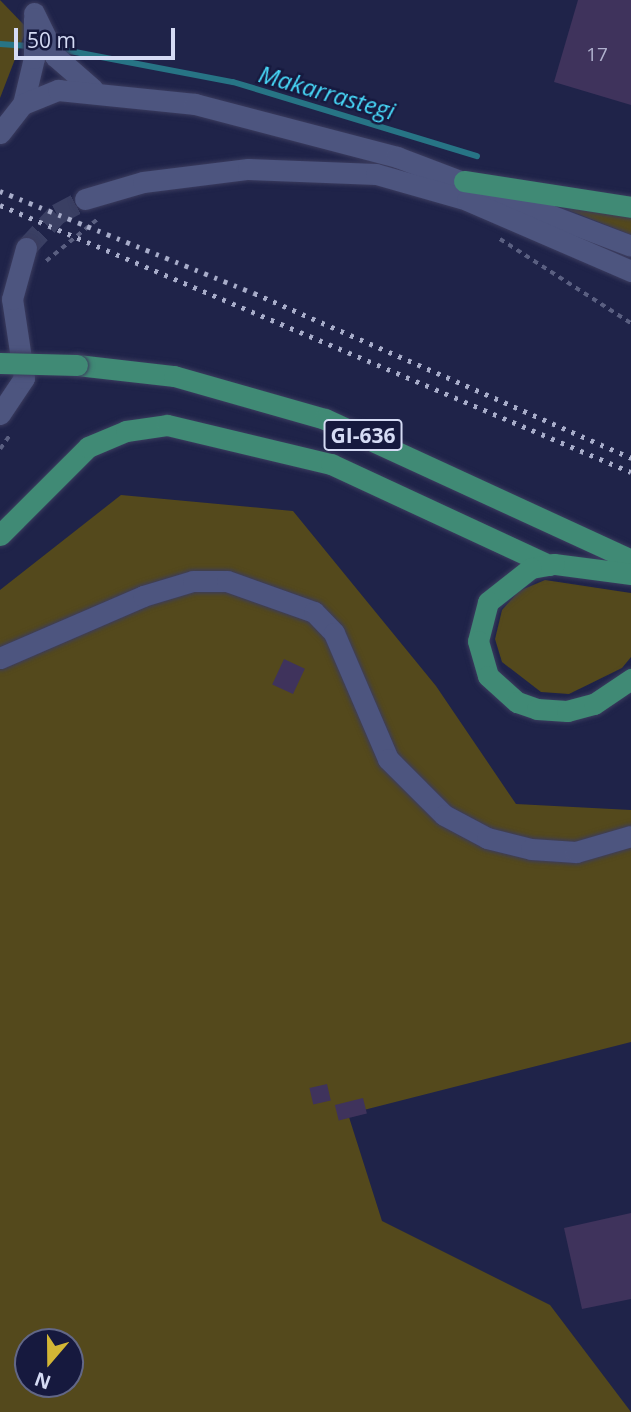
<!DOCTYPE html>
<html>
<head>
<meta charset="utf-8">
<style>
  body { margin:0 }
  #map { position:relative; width:631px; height:1412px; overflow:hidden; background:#1f2349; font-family:"Open Sans",sans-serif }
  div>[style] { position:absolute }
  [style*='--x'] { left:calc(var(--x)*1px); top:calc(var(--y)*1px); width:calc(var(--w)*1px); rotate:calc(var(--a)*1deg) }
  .green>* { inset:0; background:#54491c }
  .stream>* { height:6px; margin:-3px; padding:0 3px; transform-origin:3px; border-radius:3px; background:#277485 }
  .building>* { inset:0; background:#3f335c; transform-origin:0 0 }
  .minor-tunnel>* { height:21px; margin-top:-10.5px; transform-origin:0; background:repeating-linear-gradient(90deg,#3a3f63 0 21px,transparent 0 31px) }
  .path>* { height:3.5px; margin-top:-1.75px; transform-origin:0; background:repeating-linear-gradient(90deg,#5a5f81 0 5px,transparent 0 10px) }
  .roads { filter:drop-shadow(0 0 2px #3b3c5e) drop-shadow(0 0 2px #3b3c5e) }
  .minor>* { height:21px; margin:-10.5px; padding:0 10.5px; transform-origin:10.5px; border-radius:10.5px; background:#4d557f }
  .major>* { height:21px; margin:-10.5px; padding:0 10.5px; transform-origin:10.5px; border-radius:10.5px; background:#408a75 }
  .rail>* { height:5px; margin-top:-2.5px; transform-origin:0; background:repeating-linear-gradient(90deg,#a8adca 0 3.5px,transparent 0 10.5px) }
  .bridges { filter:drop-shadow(0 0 2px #3b3c5e) drop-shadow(0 0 2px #3b3c5e) }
  .major-bridge>* { height:21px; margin:-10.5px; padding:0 10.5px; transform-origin:10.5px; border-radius:10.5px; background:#408a75 }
  span { translate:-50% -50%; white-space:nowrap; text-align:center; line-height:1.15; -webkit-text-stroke:5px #16193e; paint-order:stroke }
  .number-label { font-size:19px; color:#b0b1ce }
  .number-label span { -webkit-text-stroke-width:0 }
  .shield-label span { padding:2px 5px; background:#16193e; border:2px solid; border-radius:5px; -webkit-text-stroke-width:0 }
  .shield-label { font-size:21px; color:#d5dbf4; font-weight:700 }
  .water-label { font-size:24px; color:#48d9f9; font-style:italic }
  .north { position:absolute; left:14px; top:1328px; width:70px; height:70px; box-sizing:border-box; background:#16193e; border:2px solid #626787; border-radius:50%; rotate:200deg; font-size:19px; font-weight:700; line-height:28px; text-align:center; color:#d5dbf4 }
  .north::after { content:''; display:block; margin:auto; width:24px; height:32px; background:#d3b635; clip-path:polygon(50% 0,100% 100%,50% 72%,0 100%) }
  .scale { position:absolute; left:14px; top:28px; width:161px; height:32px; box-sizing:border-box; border:4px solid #d5dbf4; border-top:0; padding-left:9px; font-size:21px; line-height:24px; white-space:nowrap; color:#d5dbf4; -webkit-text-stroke:5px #16193e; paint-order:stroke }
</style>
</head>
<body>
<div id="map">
  <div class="green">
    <div style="clip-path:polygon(0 0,27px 28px,0 98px)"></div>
    <div style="clip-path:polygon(576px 206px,631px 215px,631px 235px,568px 210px)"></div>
    <div style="clip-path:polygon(evenodd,121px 495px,293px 511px,436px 686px,516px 804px,631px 810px,631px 1042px,348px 1114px,382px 1221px,550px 1305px,631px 1412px,0 1412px,0 590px,121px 495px,28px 1342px,70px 1342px,70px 1384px,28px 1384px,28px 1342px)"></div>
    <div style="clip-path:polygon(545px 580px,631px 593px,631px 657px,622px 668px,569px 694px,541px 692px,502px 662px,495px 639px,502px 610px,519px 591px)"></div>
  </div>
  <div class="stream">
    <div style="--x:0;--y:44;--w:29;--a:4"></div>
    <div style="--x:54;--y:48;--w:182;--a:10.8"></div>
    <div style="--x:233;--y:82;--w:255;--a:16.9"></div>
  </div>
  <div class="building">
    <div style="clip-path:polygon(578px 0,631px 0,631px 105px,554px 82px)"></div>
    <div style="left:284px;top:659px;width:23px;height:28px;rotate:25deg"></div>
    <div style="left:327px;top:1084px;width:17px;height:18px;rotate:77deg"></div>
    <div style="left:363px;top:1098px;width:16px;height:29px;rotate:76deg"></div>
    <div style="clip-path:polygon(631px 1213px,631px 1299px,582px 1309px,564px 1228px)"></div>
  </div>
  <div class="minor-tunnel">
    <div style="--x:26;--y:248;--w:46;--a:-47.6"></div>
    <div style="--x:57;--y:214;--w:32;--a:-28"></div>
  </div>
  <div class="path">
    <div style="--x:500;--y:239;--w:156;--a:32.7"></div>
    <div style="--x:46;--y:261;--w:68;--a:-39.1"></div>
    <div style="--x:0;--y:449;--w:19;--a:-55"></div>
  </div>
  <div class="roads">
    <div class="minor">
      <div style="--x:34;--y:13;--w:48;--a:64"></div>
      <div style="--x:55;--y:56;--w:50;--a:41"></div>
      <div style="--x:23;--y:104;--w:47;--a:-76.6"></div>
      <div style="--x:34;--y:58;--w:40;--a:-90"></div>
      <div style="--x:0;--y:133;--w:37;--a:-52"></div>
      <div style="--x:23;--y:104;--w:38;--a:-22"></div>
      <div style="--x:58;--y:90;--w:138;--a:5.8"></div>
      <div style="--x:195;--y:104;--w:209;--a:14.7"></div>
      <div style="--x:397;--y:157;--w:250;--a:20.8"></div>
      <div style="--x:85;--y:199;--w:60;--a:-16.3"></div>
      <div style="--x:143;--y:182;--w:106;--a:-7.1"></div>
      <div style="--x:248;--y:169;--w:128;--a:2.2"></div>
      <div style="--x:376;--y:174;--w:95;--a:15.9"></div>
      <div style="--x:467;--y:200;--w:179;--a:23.4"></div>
      <div style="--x:0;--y:414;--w:43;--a:-56.3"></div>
      <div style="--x:24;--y:378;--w:80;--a:-98.6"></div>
      <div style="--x:12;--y:299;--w:53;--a:-74.6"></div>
      <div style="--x:0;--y:658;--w:156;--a:-23.4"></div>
      <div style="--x:143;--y:596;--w:52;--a:-16.7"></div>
      <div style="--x:193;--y:581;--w:34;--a:0"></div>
      <div style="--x:227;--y:581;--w:92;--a:19.6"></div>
      <div style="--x:314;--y:612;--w:29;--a:46"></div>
      <div style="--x:334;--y:633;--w:137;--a:66.8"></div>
      <div style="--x:388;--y:759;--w:79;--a:45"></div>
      <div style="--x:444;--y:815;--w:49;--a:28.1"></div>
      <div style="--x:487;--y:838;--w:45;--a:14"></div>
      <div style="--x:531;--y:849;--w:45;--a:3.8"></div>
      <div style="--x:576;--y:852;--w:57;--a:-16.2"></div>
    </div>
    <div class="major">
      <div style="--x:464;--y:181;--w:169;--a:8.8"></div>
      <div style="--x:77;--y:365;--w:98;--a:6.5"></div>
      <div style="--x:174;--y:376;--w:157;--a:15.9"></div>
      <div style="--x:325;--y:419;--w:337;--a:24.7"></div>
      <div style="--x:0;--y:535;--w:124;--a:-45"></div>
      <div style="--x:88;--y:447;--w:41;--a:-22.8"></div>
      <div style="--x:126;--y:431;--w:41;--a:-8.3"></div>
      <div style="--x:167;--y:425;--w:169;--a:13.4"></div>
      <div style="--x:331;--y:464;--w:240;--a:24.9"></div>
      <div style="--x:631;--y:574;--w:78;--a:-172.6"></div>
      <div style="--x:554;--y:564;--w:23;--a:170"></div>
      <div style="--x:531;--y:568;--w:55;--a:141.7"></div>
      <div style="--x:488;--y:602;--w:40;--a:104.4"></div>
      <div style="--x:478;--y:641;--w:36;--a:74"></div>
      <div style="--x:488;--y:676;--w:39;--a:42"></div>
      <div style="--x:517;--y:702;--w:21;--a:19"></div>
      <div style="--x:537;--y:709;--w:30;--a:4"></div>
      <div style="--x:567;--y:711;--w:28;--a:-15"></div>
      <div style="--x:594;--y:704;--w:45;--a:-34"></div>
    </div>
  </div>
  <div class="rail">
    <div style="--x:0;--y:191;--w:274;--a:21.9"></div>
    <div style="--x:254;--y:293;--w:412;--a:23.6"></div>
    <div style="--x:0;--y:205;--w:685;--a:22.94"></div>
  </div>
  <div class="bridges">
    <div class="major-bridge">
      <div style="--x:0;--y:363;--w:77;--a:1.5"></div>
    </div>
  </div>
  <div class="number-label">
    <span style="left:597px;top:55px">17</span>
  </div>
  <div class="shield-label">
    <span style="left:363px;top:435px">GI-636</span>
  </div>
  <div class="water-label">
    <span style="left:327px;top:92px;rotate:16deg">Makarrastegi</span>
  </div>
  <div class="north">N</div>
  <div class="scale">50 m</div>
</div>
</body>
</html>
